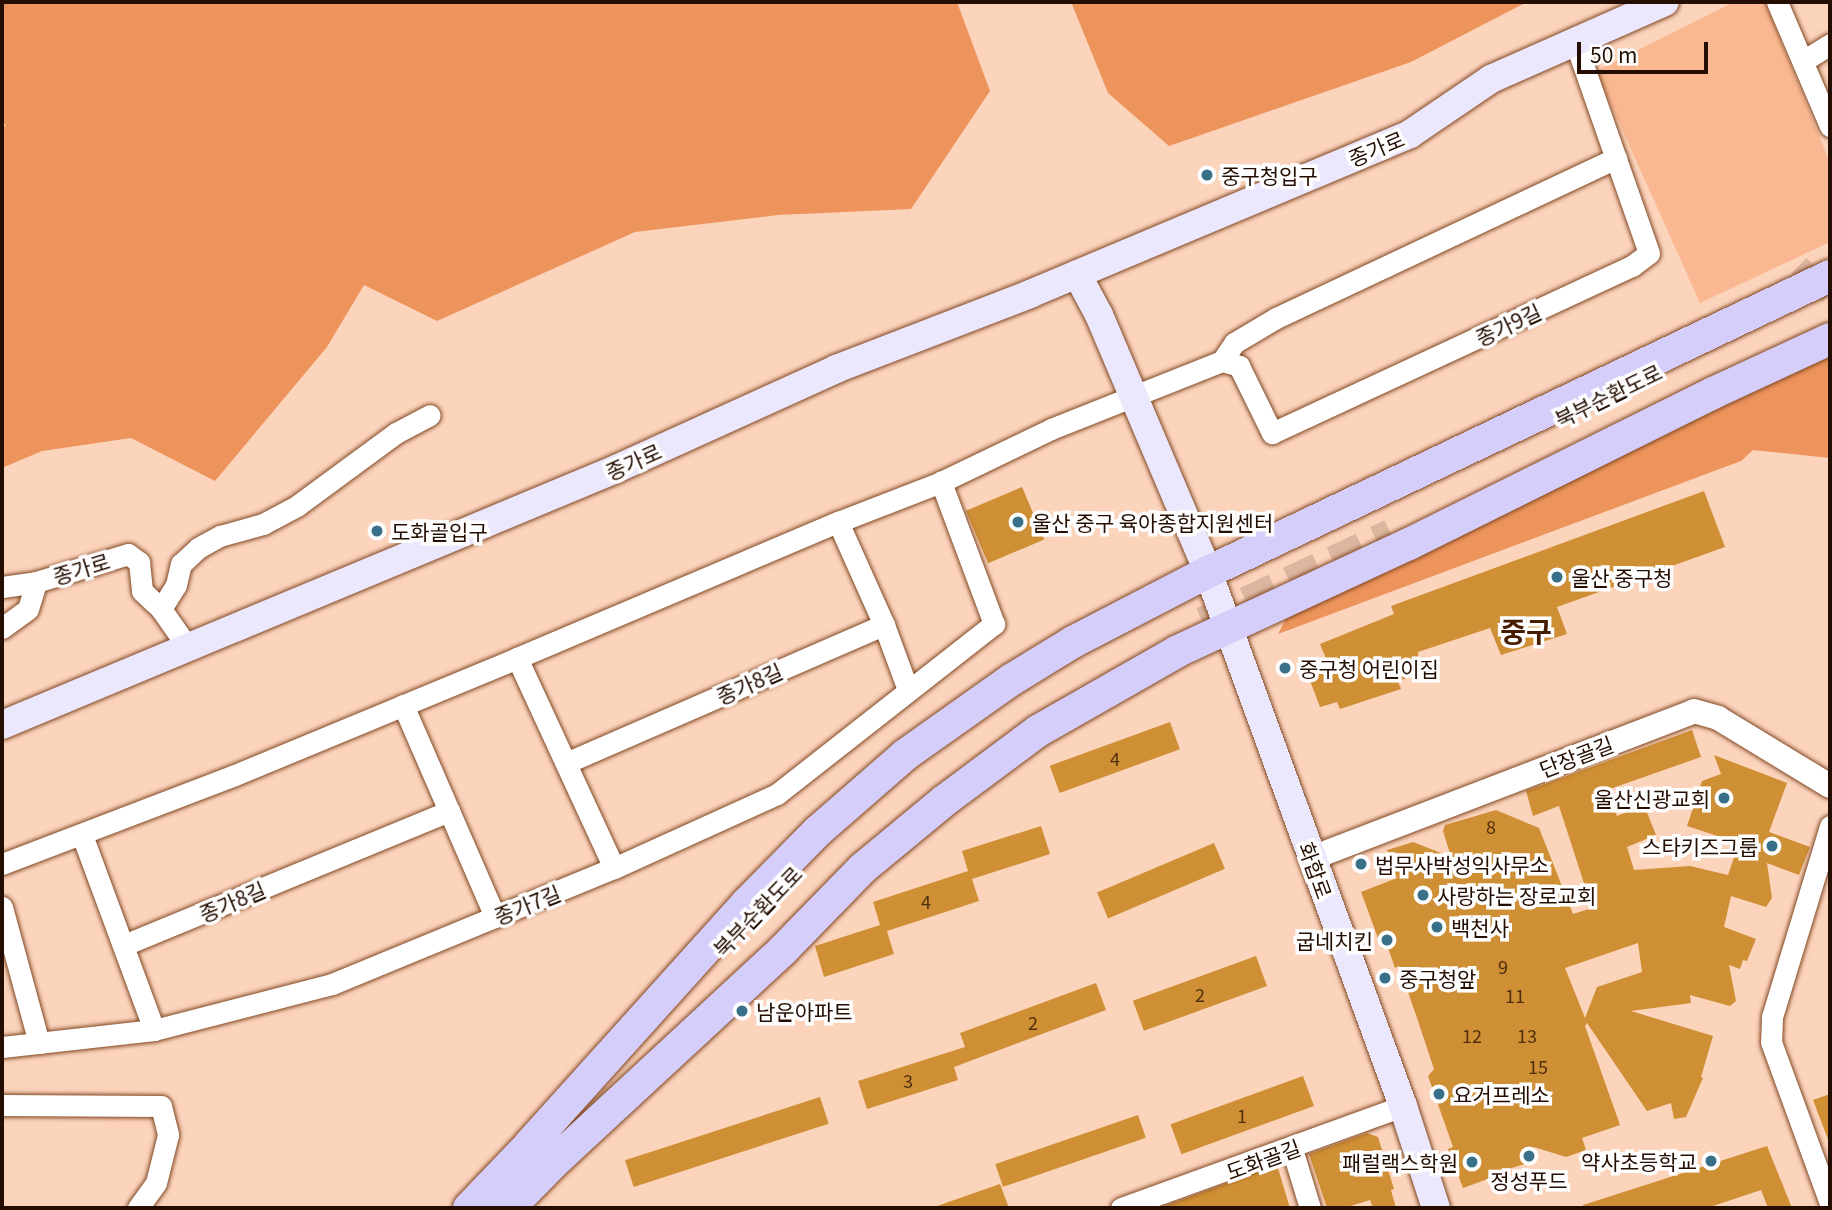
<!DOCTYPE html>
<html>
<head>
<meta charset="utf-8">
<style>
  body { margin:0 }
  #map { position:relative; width:1832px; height:1210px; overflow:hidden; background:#fcd4bc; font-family:Georgia,"Noto Sans KR",serif }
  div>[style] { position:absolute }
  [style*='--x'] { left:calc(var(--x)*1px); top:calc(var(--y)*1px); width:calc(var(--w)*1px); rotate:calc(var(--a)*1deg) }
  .green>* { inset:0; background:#f9b891 }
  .forest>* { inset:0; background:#ed945c }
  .building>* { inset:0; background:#cf8f34; transform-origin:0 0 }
  .minor-tunnel>* { height:21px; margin-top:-10.5px; transform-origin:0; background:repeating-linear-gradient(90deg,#dcb6a0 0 21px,transparent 0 31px) }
  .primary-tunnel>* { height:32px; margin-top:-16px; transform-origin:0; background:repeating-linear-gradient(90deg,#dcb6a0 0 32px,transparent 0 48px) }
  .roads { filter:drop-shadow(0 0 2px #814823) drop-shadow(0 0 2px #814823) }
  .minor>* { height:21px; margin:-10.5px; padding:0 10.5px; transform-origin:10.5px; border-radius:10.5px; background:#fff }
  .tertiary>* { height:24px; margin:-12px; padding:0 12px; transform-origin:12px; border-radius:12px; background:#fff }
  .secondary>* { height:28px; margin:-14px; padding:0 14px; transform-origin:14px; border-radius:14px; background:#ebe7fd }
  .primary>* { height:32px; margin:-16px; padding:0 16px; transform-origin:16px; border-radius:16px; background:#d6cefa }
  .dots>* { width:19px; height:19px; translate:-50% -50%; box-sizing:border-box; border:4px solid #fefefe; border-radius:50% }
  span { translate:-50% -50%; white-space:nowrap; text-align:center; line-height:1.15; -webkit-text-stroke:7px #fefefe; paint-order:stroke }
  .number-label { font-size:18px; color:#4f2e0e }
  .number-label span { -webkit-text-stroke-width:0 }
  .street-label { font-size:21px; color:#240d01 }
  .poi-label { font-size:21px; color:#240d01 }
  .left { translate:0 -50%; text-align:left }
  .right { translate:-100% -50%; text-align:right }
  .district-label { font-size:28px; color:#461d00; font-weight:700 }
  .frame { position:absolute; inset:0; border:4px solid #240d01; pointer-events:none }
  .scale { position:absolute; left:1577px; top:42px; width:131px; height:32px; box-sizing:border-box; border:4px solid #240d01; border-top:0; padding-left:9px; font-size:21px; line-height:24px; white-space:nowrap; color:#240d01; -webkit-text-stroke:5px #fefefe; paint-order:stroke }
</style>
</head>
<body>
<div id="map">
  <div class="green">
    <div style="clip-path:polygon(1734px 2px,1765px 2px,1830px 163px,1830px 242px,1700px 303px,1596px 71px)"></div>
  </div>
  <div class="forest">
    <div style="clip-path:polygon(2px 2px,957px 2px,990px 91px,911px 209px,778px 215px,635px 232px,437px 321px,364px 285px,327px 347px,215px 481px,131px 438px,42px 451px,2px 468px,2px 130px,6px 125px,2px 123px)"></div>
    <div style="clip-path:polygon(1071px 2px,1527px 2px,1411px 62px,1169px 146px,1108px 93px)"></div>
    <div style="clip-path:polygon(1830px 356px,1830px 458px,1753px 450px,1741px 461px,1278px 634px,1290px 611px)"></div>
  </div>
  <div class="building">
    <div style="left:1022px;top:487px;width:57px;height:61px;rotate:67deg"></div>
    <div style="clip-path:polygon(1704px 491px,1725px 547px,1557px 607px,1567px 634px,1501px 655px,1490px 628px,1418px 652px,1419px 669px,1412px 676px,1398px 681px,1401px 689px,1340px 709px,1337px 702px,1320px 707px,1306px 670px,1327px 661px,1320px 644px,1394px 614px,1391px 606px)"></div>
    <div style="left:1170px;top:722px;width:29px;height:128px;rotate:70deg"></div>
    <div style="clip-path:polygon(evenodd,1692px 730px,1701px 757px,1607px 790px,1617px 816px,1644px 805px,1656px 835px,1627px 847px,1634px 870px,1690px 866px,1728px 875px,1739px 843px,1687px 826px,1702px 781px,1721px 774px,1714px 755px,1787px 783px,1769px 832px,1810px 847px,1799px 875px,1767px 863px,1772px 898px,1766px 907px,1731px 896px,1724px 927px,1756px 939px,1747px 961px,1743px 960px,1740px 969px,1729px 965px,1736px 1001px,1730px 1006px,1690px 995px,1691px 1003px,1631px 1011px,1713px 1036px,1701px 1077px,1703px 1078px,1686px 1117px,1674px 1119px,1671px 1103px,1647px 1111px,1587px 1023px,1585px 1026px,1620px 1125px,1582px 1138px,1586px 1150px,1566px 1157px,1534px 1147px,1538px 1160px,1495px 1173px,1496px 1176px,1463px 1188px,1448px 1149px,1453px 1147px,1428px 1076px,1434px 1069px,1418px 1021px,1399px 966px,1395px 968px,1388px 948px,1382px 949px,1361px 892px,1397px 878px,1387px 850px,1413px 842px,1451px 857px,1443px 831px,1445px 825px,1496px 810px,1539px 828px,1573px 914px,1592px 908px,1559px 806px,1533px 816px,1526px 791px,1692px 730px,1638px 943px,1642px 972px,1597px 987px,1585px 1018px,1565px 968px,1638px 943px)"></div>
    <div style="clip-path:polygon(1041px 826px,1050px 854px,972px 879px,979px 901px,887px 931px,894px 954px,824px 977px,815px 946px,880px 925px,873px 902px,968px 871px,962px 851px)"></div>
    <div style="left:1214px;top:843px;width:28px;height:127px;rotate:67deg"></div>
    <div style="left:1256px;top:956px;width:32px;height:131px;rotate:70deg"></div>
    <div style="clip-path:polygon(1096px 983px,1106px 1010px,954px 1067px,958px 1080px,867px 1109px,858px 1081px,965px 1047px,960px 1033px)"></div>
    <div style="left:1303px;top:1076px;width:32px;height:141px;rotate:70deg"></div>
    <div style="clip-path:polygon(1830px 1094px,1830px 1142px,1829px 1142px,1813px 1100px)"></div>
    <div style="left:820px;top:1097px;width:28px;height:205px;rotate:72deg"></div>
    <div style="left:1138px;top:1115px;width:24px;height:151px;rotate:71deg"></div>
    <div style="clip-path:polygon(1367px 1133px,1378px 1137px,1394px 1189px,1391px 1190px,1396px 1208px,1373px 1208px,1370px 1200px,1344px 1208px,1327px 1208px,1309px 1154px)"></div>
    <div style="clip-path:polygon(1767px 1146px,1792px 1208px,1768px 1208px,1761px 1190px,1707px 1208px,1583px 1208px,1583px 1205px)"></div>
    <div style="clip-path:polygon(1277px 1165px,1290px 1208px,1159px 1208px)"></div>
    <div style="clip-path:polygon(1000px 1184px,1009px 1208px,937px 1208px,937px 1206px)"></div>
  </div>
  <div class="minor-tunnel">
    <div style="--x:1799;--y:265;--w:42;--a:43.1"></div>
  </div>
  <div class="primary-tunnel">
    <div style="--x:1203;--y:623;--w:208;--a:-25.1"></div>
  </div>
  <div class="roads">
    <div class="minor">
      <div style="--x:1777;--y:2;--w:135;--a:66.9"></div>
      <div style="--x:1803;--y:61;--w:32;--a:-32"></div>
      <div style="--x:1222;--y:361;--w:22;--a:-56"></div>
      <div style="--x:1234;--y:343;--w:49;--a:-30.8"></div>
      <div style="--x:1276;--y:318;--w:376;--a:-25.2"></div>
      <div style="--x:838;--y:522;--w:113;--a:65.9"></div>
      <div style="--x:884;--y:625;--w:69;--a:69.7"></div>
      <div style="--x:2;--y:587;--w:34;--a:-8"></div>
      <div style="--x:36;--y:582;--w:96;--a:-16.9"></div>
      <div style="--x:128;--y:554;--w:14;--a:36"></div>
      <div style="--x:139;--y:562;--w:29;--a:84"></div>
      <div style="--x:142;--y:591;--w:26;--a:43"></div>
      <div style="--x:161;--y:609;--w:49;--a:55"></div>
      <div style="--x:161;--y:609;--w:28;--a:-58"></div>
      <div style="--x:176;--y:585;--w:22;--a:-77"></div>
      <div style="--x:181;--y:564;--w:23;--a:-43"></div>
      <div style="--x:198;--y:548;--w:25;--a:-29"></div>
      <div style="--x:220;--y:536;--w:45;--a:-15.6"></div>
      <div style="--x:263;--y:524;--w:40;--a:-28"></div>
      <div style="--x:298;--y:505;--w:122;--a:-36.3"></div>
      <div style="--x:396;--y:433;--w:38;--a:-28"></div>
      <div style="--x:2;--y:628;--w:32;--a:-36"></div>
      <div style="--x:28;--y:609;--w:28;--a:-73"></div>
      <div style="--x:517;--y:658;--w:231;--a:65.2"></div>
      <div style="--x:403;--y:705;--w:231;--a:66.5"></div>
      <div style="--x:566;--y:763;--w:347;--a:-23.5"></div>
      <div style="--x:1830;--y:826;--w:200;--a:106.9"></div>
      <div style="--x:1772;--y:1017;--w:25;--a:92"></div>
      <div style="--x:1771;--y:1042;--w:171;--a:69.9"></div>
      <div style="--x:82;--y:835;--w:208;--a:69.7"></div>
      <div style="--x:2;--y:864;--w:249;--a:-20.9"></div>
      <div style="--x:235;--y:775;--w:305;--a:-22.5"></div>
      <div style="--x:517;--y:658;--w:349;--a:-23"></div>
      <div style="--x:838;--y:522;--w:110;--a:-21.2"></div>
      <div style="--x:941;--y:482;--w:122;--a:-25.7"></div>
      <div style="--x:1051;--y:429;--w:184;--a:-21.7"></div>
      <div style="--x:1222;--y:361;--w:18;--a:16"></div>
      <div style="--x:1239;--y:366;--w:75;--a:63.8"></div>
      <div style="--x:1272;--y:433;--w:397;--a:-24.9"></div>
      <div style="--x:1632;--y:266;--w:21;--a:-37"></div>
      <div style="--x:1649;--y:253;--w:224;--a:-109.3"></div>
      <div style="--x:2;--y:907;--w:141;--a:74.8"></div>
      <div style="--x:124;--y:945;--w:352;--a:-22.4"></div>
      <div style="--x:2;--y:1047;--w:153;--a:-6.4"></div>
      <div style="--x:154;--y:1030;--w:184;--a:-14.5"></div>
      <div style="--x:332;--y:984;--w:305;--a:-22.4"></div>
      <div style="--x:614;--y:868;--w:179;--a:-24.4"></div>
      <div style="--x:777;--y:794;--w:276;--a:-38.1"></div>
      <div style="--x:994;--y:624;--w:152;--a:-110.5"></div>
      <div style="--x:2;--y:1105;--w:159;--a:0.4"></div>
      <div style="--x:161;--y:1106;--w:30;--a:76"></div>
      <div style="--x:168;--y:1135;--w:49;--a:104"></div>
      <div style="--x:156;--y:1183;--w:31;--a:126"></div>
      <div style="--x:1292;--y:1149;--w:62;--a:73"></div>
      <div style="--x:1121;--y:1208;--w:300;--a:-19.9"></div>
    </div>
    <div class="tertiary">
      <div style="--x:1312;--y:858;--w:409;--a:-21"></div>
      <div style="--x:1694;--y:711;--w:25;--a:16"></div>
      <div style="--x:1718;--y:718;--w:131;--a:31.3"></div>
    </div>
    <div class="secondary">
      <div style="--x:1077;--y:274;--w:47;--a:61.8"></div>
      <div style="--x:1099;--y:315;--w:279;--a:67"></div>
      <div style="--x:1208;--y:572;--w:568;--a:69.94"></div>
      <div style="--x:1403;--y:1106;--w:107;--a:72.1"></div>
      <div style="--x:2;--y:725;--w:665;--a:-22.63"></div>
      <div style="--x:616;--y:469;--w:242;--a:-24.4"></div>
      <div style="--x:836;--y:369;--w:208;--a:-21.1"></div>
      <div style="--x:1030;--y:294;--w:412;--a:-22.8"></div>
      <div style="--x:1410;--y:134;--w:98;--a:-34.2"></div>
      <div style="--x:1491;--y:79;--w:190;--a:-23.9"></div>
    </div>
    <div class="primary">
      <div style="--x:530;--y:1144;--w:324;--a:-48"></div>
      <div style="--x:747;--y:903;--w:101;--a:-45.4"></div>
      <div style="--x:818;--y:831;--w:116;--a:-41.1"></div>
      <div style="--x:905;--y:755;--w:130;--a:-35.3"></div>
      <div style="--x:1011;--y:680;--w:73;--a:-31.5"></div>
      <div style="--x:1073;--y:642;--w:152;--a:-27.4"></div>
      <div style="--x:1208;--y:572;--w:689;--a:-25.45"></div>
      <div style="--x:552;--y:1164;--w:315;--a:-42.8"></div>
      <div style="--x:783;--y:950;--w:115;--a:-45.7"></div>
      <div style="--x:863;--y:868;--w:105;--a:-39.6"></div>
      <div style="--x:944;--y:801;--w:117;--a:-36.7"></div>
      <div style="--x:1038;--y:731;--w:161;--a:-29.7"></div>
      <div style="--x:1178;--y:651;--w:255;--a:-24.9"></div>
      <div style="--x:1409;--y:544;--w:339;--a:-26.4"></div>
      <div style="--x:1713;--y:393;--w:129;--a:-24.8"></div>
      <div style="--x:469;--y:1208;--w:108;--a:-46.1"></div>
      <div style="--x:509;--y:1208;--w:83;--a:-45.5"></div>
    </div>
  </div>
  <div class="dots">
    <div style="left:1207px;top:175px;background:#386f89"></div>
    <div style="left:1018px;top:522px;background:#386f89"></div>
    <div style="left:377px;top:531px;background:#386f89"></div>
    <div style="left:1557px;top:577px;background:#386f89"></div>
    <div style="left:1285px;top:668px;background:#386f89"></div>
    <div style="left:1724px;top:798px;background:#386f89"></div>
    <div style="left:1772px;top:846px;background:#386f89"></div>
    <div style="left:1361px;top:864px;background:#386f89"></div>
    <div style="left:1423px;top:895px;background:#386f89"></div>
    <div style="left:1437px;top:927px;background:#386f89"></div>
    <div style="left:1387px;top:940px;background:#386f89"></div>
    <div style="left:1385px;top:978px;background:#386f89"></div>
    <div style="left:742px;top:1011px;background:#386f89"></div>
    <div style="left:1439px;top:1094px;background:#386f89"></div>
    <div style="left:1529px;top:1156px;background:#386f89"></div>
    <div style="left:1711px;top:1161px;background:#386f89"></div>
    <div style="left:1472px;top:1162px;background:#386f89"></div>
  </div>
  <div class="number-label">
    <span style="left:1115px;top:758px">4</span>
    <span style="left:1491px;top:826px">8</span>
    <span style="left:926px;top:901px">4</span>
    <span style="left:1503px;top:966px">9</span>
    <span style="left:1200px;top:994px">2</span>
    <span style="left:1515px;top:995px">11</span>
    <span style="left:1033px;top:1022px">2</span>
    <span style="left:1472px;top:1035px">12</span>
    <span style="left:1527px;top:1035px">13</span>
    <span style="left:1538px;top:1066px">15</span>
    <span style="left:908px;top:1080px">3</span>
    <span style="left:1242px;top:1115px">1</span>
  </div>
  <div class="street-label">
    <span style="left:1376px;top:148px;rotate:-23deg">종가로</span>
    <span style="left:1508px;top:324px;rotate:-25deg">종가9길</span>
    <span style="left:1608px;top:395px;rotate:-26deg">북부순환도로</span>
    <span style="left:633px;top:461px;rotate:-24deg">종가로</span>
    <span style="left:81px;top:568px;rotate:-17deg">종가로</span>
    <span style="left:749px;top:683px;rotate:-24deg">종가8길</span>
    <span style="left:1576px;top:756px;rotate:-21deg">단장골길</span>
    <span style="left:1316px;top:870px;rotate:70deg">화합로</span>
    <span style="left:232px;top:901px;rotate:-23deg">종가8길</span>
    <span style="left:527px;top:904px;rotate:-22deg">종가7길</span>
    <span style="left:757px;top:911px;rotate:-46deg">북부순환도로</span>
    <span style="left:1263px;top:1159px;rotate:-20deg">도화골길</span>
  </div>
  <div class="poi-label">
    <span class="left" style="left:1221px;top:175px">중구청입구</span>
    <span class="left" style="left:1032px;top:522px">울산 중구 육아종합지원센터</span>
    <span class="left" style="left:391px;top:531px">도화골입구</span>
    <span class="left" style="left:1571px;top:577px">울산 중구청</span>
    <span class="left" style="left:1299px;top:668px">중구청 어린이집</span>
    <span class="right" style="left:1710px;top:798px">울산신광교회</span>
    <span class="right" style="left:1758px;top:846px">스타키즈그룹</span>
    <span class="left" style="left:1375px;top:864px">법무사박성익사무소</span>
    <span class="left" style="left:1437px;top:895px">사랑하는 장로교회</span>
    <span class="left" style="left:1451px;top:927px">백천사</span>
    <span class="right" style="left:1373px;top:940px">굽네치킨</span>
    <span class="left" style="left:1399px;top:978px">중구청앞</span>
    <span class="left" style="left:756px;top:1011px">남운아파트</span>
    <span class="left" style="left:1453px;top:1094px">요거프레소</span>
    <span class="right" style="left:1697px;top:1161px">약사초등학교</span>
    <span class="right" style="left:1458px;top:1162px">패럴랙스학원</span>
    <span style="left:1529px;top:1180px">정성푸드</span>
  </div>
  <div class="district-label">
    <span style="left:1526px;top:630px">중구</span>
  </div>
  <div class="frame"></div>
  <div class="scale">50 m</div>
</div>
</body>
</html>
